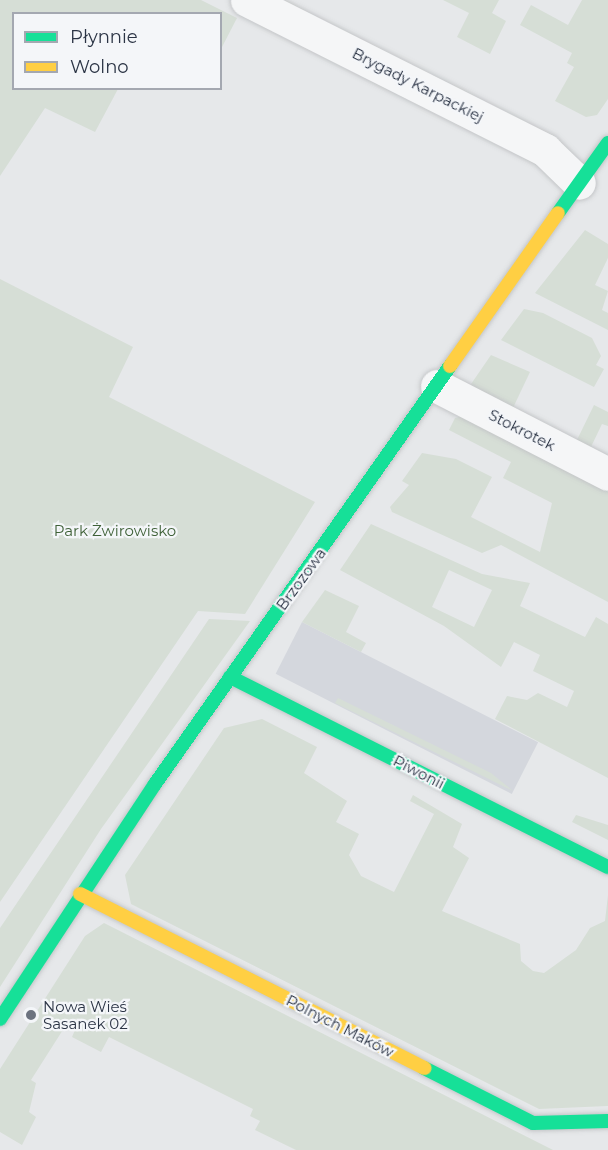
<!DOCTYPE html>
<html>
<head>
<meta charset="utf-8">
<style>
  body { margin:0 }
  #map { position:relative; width:608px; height:1150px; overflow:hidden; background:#e6e8ea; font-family:Montserrat,sans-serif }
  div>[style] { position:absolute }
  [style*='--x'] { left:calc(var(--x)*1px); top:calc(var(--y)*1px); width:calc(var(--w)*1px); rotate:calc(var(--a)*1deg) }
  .built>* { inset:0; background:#d4d7dd; transform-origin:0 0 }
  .green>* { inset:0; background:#d6ded6 }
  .roads { filter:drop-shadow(0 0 2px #c4c6c8) drop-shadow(0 0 2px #c4c6c8) }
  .street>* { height:33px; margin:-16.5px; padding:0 16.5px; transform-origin:16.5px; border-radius:16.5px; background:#f5f6f7 }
  .fast>* { height:14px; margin:-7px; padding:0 7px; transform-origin:7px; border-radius:7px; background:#16e098 }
  .slow>* { height:14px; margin:-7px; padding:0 7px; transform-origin:7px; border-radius:7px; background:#ffcf43 }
  .dots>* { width:16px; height:16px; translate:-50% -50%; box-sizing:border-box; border:3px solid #f4f6f9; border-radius:50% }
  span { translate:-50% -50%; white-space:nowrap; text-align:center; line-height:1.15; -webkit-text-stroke:4.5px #f4f6f9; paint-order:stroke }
  .street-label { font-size:15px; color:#2b3445 }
  .park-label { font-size:15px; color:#3f6138 }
  .poi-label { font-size:15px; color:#2b3445 }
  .left { translate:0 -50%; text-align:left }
  .legend { position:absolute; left:12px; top:12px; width:210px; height:78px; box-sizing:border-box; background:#f4f6f9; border:2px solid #a4a8b1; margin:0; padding:8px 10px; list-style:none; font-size:18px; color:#2b3445 }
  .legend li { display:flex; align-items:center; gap:12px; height:30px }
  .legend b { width:30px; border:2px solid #a4a8b1 }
</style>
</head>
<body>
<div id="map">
  <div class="built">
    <div style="left:302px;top:622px;width:265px;height:58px;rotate:27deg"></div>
  </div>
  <div class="green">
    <div style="clip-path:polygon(0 0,201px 0,237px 18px,221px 49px,220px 14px,14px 14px,14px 88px,118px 89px,95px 132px,45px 108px,0 176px)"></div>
    <div style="clip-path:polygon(443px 0,499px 0,492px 13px,506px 21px,490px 54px,457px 37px,469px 13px)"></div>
    <div style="clip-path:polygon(582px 0,608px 0,608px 99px,597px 115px,586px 117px,555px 101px,574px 67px,567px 63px,572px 53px,520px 25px,531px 5px,568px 25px)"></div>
    <div style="clip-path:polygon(585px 230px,608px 244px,608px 258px,595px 285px,608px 291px,602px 310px,608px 313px,608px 330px,535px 293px)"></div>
    <div style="clip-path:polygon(0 279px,133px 347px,109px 397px,315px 502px,245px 614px,198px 611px,0 902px)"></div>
    <div style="clip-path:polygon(524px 309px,543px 313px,592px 338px,601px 356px,596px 365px,604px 369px,594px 387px,501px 340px)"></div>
    <div style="clip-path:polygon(491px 355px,530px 372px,512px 410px,469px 387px)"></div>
    <div style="clip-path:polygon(594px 405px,608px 412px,608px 426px,602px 424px,590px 449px,576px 442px)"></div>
    <div style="clip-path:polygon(467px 415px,608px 486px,608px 602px,501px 545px,482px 553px,392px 512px,390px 507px,409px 485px,402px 481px,422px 453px,456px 459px,492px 477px,471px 517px,540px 552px,552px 503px,503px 478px,511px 462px,449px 430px,455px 418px)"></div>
    <div style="clip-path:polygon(evenodd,371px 524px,482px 574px,530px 583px,520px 606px,585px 637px,596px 617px,608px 624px,608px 778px,495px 719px,507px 696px,527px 700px,538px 693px,567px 707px,574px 691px,533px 671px,540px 655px,514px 642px,501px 667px,444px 626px,340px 570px,371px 524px,449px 570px,492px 590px,474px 627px,432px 607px,449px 570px)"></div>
    <div style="clip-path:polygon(325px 590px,359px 606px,346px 632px,366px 643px,361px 652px,302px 622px)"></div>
    <div style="clip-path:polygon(209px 619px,250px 621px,101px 829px,0 987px,0 928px)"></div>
    <div style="clip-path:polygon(338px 698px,491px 773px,513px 791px,335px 703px)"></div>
    <div style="clip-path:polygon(262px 719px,317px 747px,304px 773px,347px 801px,336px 822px,359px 834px,349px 855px,361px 876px,394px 892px,434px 814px,410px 801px,413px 795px,462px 824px,453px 847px,469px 858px,442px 911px,520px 944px,521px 961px,533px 971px,544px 973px,576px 950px,590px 928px,605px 921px,608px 895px,608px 1106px,539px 1109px,131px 904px,125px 875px,224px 728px)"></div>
    <div style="clip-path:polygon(576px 815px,608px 825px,608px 840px,572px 822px)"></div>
    <div style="clip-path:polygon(104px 923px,553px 1150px,296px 1150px,255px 1130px,260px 1121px,250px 1116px,253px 1109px,109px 1037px,101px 1052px,72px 1037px,75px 1030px,66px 1025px,31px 1080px,36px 1083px,29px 1112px,36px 1117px,22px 1145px,0 1132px,0 1069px,85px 936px)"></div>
  </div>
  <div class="roads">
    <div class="street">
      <div style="--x:247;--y:0;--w:334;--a:26.7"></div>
      <div style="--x:545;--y:150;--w:47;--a:44.1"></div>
      <div style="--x:437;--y:386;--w:192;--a:27.2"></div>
    </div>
    <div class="fast">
      <div style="--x:558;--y:213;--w:86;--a:-54.5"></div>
      <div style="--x:230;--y:677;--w:423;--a:26.7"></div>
      <div style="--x:0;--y:1019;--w:282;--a:-56.6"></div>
      <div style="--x:155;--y:784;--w:512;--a:-54.79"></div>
      <div style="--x:424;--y:1068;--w:122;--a:26.8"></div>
      <div style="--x:533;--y:1123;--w:75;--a:-1.5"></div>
    </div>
    <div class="slow">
      <div style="--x:450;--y:366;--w:187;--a:-54.8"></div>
      <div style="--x:80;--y:894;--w:386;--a:26.8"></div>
    </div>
  </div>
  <div class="dots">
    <div style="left:31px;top:1015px;background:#6c737f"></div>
  </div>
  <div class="street-label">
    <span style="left:418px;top:85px;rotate:27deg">Brygady Karpackiej</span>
    <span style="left:522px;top:430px;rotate:27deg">Stokrotek</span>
    <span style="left:301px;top:579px;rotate:-54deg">Brzozowa</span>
    <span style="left:419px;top:772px;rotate:27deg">Piwonii</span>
    <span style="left:340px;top:1026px;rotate:27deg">Polnych Maków</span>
  </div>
  <div class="park-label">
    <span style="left:115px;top:531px">Park Żwirowisko</span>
  </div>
  <div class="poi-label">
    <span class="left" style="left:43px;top:1015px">Nowa Wieś<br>Sasanek 02</span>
  </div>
  <ul class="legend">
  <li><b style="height:8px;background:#16e098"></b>Płynnie</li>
  <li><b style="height:8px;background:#ffcf43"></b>Wolno</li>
  </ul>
</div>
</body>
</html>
